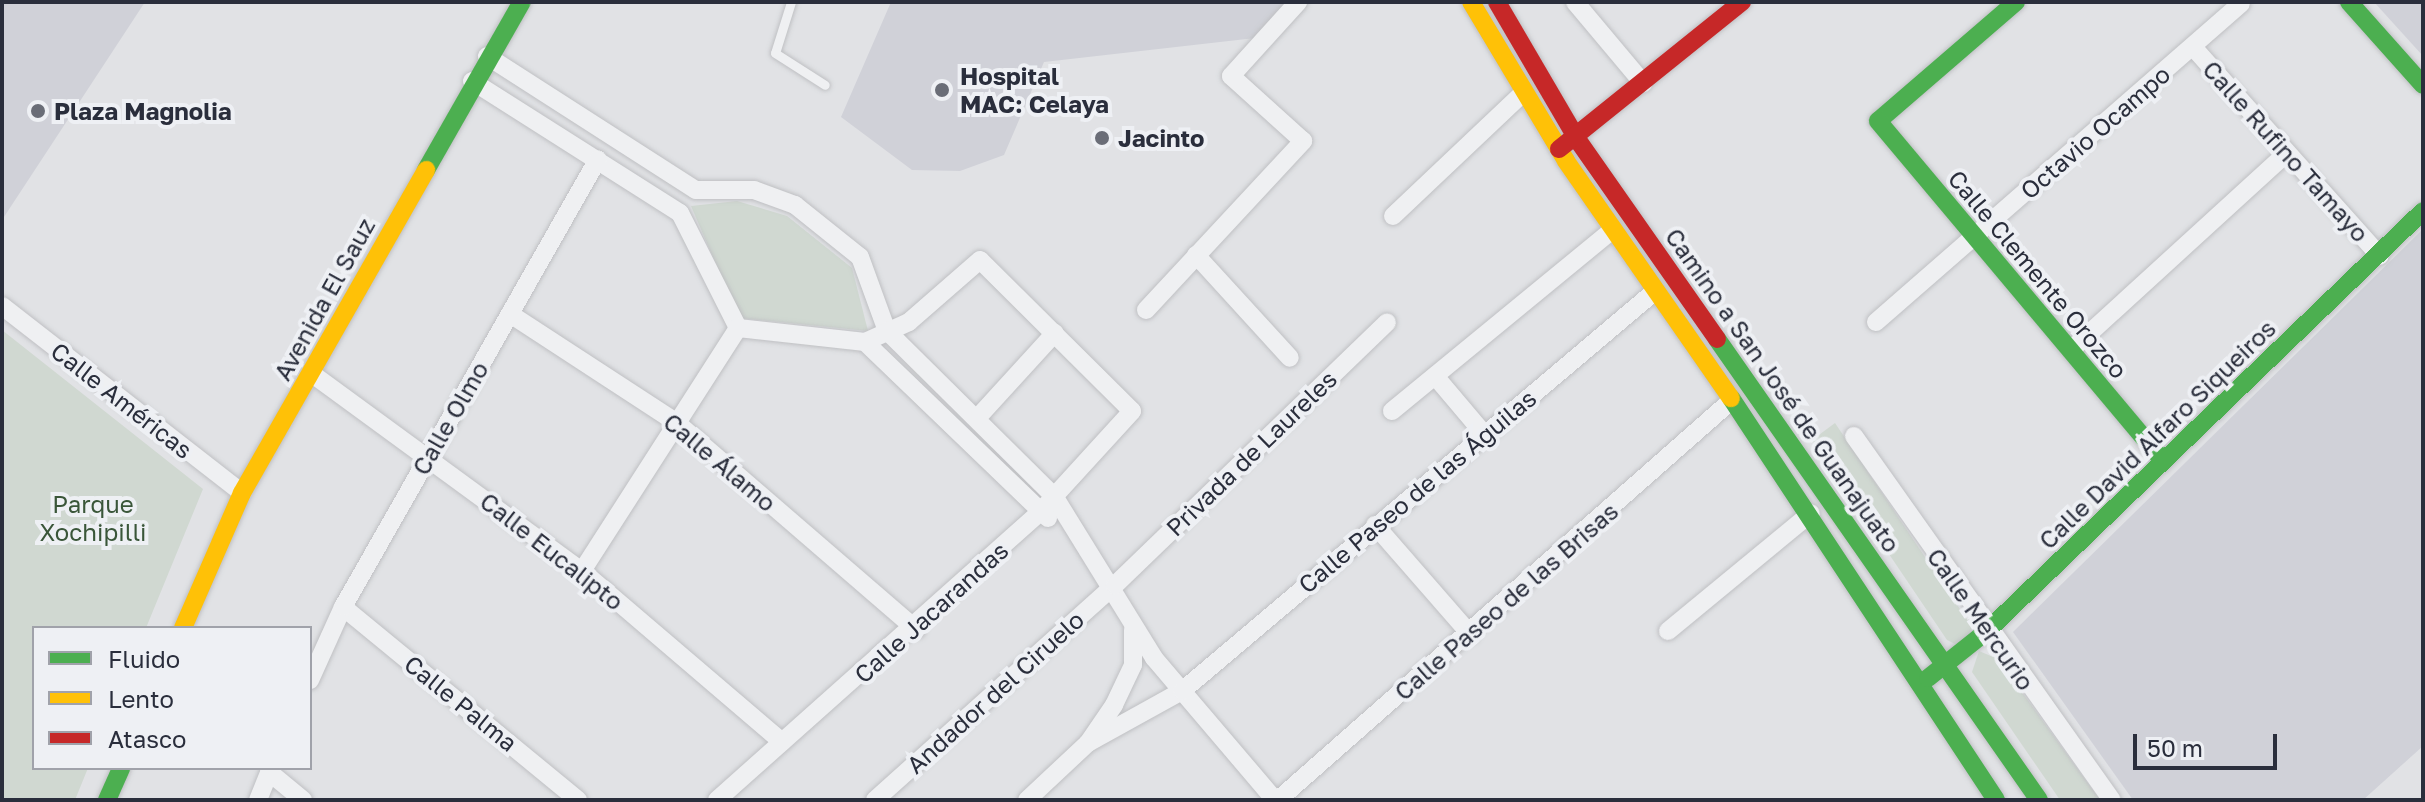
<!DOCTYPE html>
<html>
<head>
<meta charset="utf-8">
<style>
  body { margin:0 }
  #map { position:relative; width:2425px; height:802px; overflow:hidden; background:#e1e2e5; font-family:"Golos Text",sans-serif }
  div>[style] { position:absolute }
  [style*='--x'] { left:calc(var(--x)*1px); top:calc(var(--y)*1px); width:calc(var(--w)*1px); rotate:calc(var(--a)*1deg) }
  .built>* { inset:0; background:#d0d1d8 }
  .green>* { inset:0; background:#d0d8d1 }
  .roads { filter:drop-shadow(0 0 2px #bfc0c3) drop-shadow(0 0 2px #bfc0c3) }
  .lane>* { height:9px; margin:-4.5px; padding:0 4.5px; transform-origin:4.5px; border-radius:4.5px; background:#eff0f2 }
  .street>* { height:18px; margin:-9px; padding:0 9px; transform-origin:9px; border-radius:9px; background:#eff0f2 }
  .fast>* { height:18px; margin:-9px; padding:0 9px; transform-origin:9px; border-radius:9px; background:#4caf50 }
  .slow>* { height:18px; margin:-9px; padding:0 9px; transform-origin:9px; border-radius:9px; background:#ffc107 }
  .jam>* { height:18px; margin:-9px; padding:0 9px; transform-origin:9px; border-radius:9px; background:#c62828 }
  .dots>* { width:22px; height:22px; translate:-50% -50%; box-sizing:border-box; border:4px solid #eef0f4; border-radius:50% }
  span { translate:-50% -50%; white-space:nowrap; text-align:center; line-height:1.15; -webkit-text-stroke:8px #eef0f4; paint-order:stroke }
  .poi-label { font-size:24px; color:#2a2e3c; font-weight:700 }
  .left { translate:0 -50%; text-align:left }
  .street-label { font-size:24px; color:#2a2e3c }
  .park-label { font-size:24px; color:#3a5639 }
  .frame { position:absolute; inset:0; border:4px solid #2a2e3c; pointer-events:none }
  .legend { position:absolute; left:32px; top:626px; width:280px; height:144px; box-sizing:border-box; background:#eef0f4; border:2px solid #a0a2aa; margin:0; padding:10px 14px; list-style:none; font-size:24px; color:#2a2e3c }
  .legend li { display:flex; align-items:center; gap:16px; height:40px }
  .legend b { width:40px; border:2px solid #a0a2aa }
  .scale { position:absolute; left:2133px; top:734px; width:144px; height:36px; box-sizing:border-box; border:4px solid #2a2e3c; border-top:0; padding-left:10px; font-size:24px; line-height:28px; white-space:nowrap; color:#2a2e3c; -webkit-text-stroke:6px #eef0f4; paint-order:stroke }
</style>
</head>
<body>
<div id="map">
  <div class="built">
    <div style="clip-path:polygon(2px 2px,145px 2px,2px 220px)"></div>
    <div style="clip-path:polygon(891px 2px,1296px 2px,1264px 37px,1044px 62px,1004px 155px,960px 171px,912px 170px,841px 117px)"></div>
    <div style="clip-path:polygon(2374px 2px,2423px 2px,2423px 56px)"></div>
    <div style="clip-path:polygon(2423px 229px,2423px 746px,2363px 800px,2133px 800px,2013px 632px)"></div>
  </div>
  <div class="green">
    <div style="clip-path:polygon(737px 201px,787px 216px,852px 268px,868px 331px,739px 318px,691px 206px)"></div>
    <div style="clip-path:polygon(2px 330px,203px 489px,146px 628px,34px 628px,34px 768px,88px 768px,75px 800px,2px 800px)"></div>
    <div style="clip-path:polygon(1835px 423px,1972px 627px,1963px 648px,1947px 640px,1812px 440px)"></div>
    <div style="clip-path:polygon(1979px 651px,1998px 659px,2100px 800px,2060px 800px,1972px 672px)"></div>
  </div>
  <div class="roads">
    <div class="lane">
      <div style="--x:791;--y:2;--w:53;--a:107.4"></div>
      <div style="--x:775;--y:53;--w:59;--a:32.6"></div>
    </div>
    <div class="street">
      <div style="--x:1575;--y:2;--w:106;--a:50"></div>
      <div style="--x:2193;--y:47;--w:280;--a:48.2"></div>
      <div style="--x:487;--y:56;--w:248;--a:32.7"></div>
      <div style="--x:696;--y:190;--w:58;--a:0"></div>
      <div style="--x:754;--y:190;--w:44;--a:20.1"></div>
      <div style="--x:795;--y:205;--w:83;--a:38.7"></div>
      <div style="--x:860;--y:257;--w:79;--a:70"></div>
      <div style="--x:887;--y:331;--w:235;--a:44.7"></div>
      <div style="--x:1054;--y:496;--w:190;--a:58.3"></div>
      <div style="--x:1154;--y:658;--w:187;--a:49.6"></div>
      <div style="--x:472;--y:81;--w:246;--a:32.4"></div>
      <div style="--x:680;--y:213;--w:129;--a:63.2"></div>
      <div style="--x:738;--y:328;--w:128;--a:6.3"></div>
      <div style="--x:865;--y:342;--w:254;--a:43.9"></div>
      <div style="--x:1393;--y:216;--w:180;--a:-43.4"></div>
      <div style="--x:1196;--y:255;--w:139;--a:47.6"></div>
      <div style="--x:2;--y:306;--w:304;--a:37.9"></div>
      <div style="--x:1146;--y:310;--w:231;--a:-47.1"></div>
      <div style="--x:1303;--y:141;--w:97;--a:-137.9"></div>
      <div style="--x:1231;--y:76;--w:100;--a:-47.8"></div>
      <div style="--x:510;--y:314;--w:199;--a:33.1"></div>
      <div style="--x:677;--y:423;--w:316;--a:40.8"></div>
      <div style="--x:1876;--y:322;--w:484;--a:-41.1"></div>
      <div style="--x:2071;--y:350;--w:292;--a:-42.4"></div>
      <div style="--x:311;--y:373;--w:336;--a:36.2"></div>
      <div style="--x:582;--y:571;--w:263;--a:40.5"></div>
      <div style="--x:1435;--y:376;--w:76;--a:49.8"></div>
      <div style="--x:1392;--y:411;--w:285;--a:-39.4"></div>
      <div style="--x:980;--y:415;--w:111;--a:-47.6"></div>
      <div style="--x:1854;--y:436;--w:446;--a:54.7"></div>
      <div style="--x:1375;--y:525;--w:145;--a:48.9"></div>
      <div style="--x:582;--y:571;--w:289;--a:-57.3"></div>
      <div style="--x:343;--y:607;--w:304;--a:39.4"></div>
      <div style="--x:1668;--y:631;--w:185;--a:-39.5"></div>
      <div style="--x:310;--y:680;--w:80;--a:-65.7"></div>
      <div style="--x:343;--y:607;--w:515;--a:-60.35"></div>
      <div style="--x:1088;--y:743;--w:107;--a:-29"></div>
      <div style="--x:1182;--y:691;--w:618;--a:-40.21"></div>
      <div style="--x:269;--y:772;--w:44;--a:39.5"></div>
      <div style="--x:258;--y:800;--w:35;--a:-68"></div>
      <div style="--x:717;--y:800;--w:431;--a:-41.7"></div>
      <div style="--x:1039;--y:513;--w:138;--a:-47.6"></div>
      <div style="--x:1132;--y:411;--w:214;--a:-135.2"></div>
      <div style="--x:980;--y:260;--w:94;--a:138.9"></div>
      <div style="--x:909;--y:322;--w:48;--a:155.6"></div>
      <div style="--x:875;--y:800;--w:322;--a:-41.9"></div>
      <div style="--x:1115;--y:585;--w:378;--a:-44"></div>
      <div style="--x:1027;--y:800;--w:83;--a:-43.1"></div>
      <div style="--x:1088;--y:743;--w:46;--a:-55.6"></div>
      <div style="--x:1114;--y:705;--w:44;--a:-64.6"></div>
      <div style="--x:1133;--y:665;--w:35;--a:-90"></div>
      <div style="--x:1278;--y:800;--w:605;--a:-41.38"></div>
    </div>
    <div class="fast">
      <div style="--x:2016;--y:2;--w:182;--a:139.2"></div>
      <div style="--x:1878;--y:121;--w:441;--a:50"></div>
      <div style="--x:2349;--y:2;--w:111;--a:48.3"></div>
      <div style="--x:426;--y:170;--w:193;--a:-60.3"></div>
      <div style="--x:1717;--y:339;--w:562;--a:55.07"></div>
      <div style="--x:1731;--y:398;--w:481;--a:56.6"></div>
      <div style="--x:1928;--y:678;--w:75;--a:-38.5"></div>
      <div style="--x:1987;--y:631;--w:605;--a:-43.93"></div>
      <div style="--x:107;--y:800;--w:35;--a:-66"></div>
    </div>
    <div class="slow">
      <div style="--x:1471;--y:2;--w:185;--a:59.1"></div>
      <div style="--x:1566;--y:161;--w:289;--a:55.2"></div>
      <div style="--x:183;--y:628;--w:147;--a:-66.4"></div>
      <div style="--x:242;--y:493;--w:372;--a:-60.3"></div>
    </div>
    <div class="jam">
      <div style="--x:1497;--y:2;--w:159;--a:59.7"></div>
      <div style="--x:1577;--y:139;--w:244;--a:55"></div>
      <div style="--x:1559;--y:149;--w:235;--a:-38.8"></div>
    </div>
  </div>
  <div class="dots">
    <div style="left:942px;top:90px;background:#6a6d77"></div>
    <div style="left:38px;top:111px;background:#6a6d77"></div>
    <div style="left:1102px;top:138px;background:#6a6d77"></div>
  </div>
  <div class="poi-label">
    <span class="left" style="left:960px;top:90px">Hospital<br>MAC: Celaya</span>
    <span class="left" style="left:54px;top:111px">Plaza Magnolia</span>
    <span class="left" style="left:1118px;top:138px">Jacinto</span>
  </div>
  <div class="street-label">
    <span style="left:2095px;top:132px;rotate:-41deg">Octavio Ocampo</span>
    <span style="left:2286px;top:151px;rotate:48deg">Calle Rufino Tamayo</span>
    <span style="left:2038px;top:274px;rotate:50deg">Calle Clemente Orozco</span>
    <span style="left:324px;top:299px;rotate:-61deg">Avenida El Sauz</span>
    <span style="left:1783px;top:390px;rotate:55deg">Camino a San José de Guanajuato</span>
    <span style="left:122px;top:400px;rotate:38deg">Calle Américas</span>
    <span style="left:450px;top:418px;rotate:-60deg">Calle Olmo</span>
    <span style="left:2157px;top:434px;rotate:-44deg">Calle David Alfaro Siqueiros</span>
    <span style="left:1251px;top:453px;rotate:-44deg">Privada de Laureles</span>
    <span style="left:720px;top:462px;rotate:40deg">Calle Álamo</span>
    <span style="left:1417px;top:491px;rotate:-40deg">Calle Paseo de las Águilas</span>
    <span style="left:552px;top:551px;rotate:38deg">Calle Eucalipto</span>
    <span style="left:1506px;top:601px;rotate:-41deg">Calle Paseo de las Brisas</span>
    <span style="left:931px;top:612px;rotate:-42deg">Calle Jacarandas</span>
    <span style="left:1981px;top:619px;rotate:55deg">Calle Mercurio</span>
    <span style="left:995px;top:692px;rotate:-42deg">Andador del Ciruelo</span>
    <span style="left:461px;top:703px;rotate:39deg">Calle Palma</span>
  </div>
  <div class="park-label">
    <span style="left:93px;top:518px">Parque<br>Xochipilli</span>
  </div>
  <div class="frame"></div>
  <ul class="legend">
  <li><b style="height:10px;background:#4caf50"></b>Fluido</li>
  <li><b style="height:10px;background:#ffc107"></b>Lento</li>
  <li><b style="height:10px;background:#c62828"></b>Atasco</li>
  </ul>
  <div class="scale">50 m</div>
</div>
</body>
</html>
